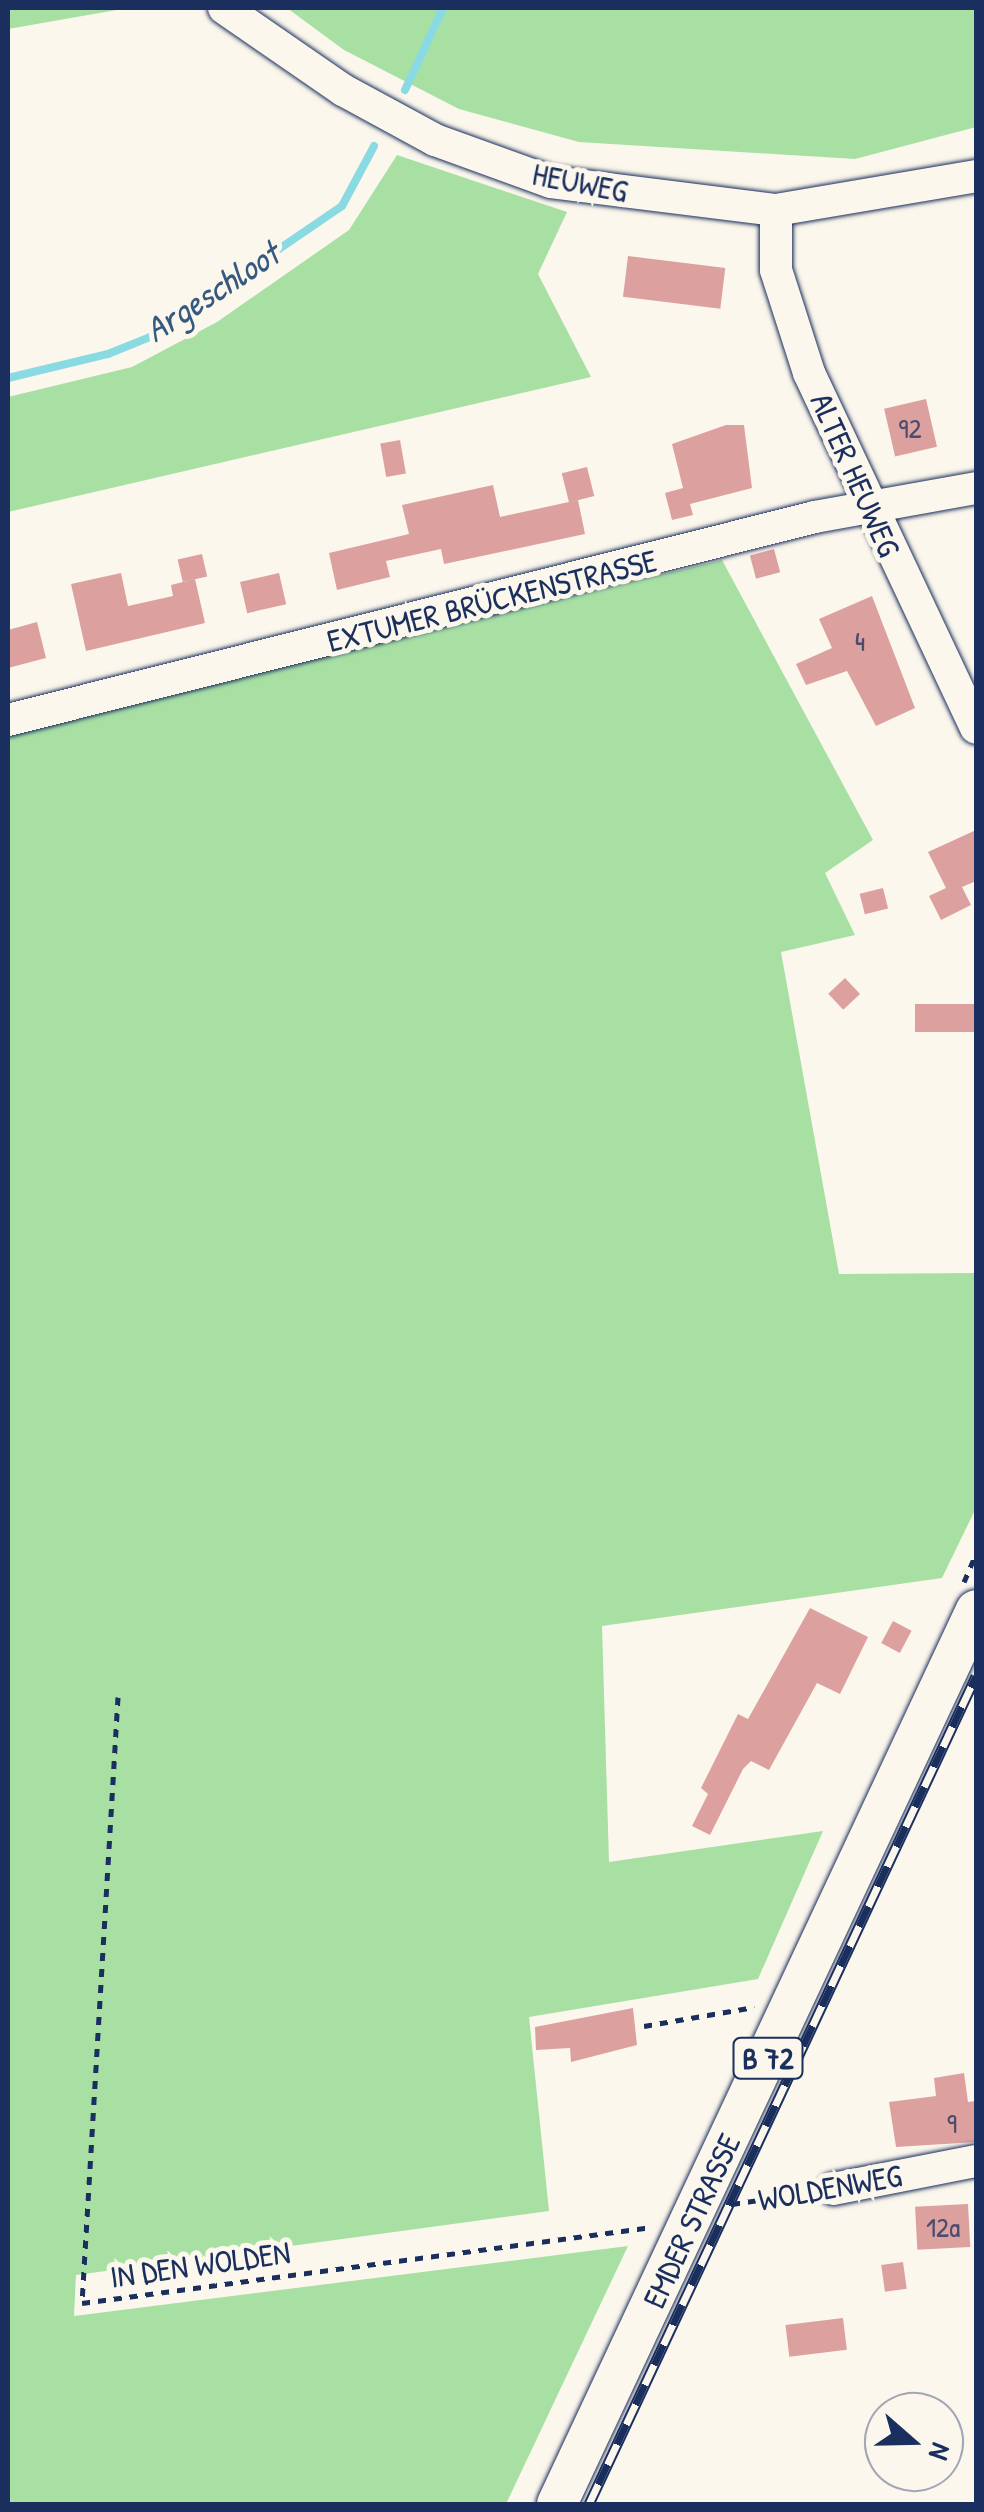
<!DOCTYPE html>
<html>
<head>
<meta charset="utf-8">
<style>
  body { margin:0 }
  #map { position:relative; width:984px; height:2512px; overflow:hidden; background:#fbf7ec; font-family:"Patrick Hand",sans-serif }
  div>[style] { position:absolute }
  [style*='--x'] { left:calc(var(--x)*1px); top:calc(var(--y)*1px); width:calc(var(--w)*1px); rotate:calc(var(--a)*1deg) }
  .green>* { inset:0; background:#a8e0a4 }
  .stream>* { height:8px; margin:-4px; padding:0 4px; transform-origin:4px; border-radius:4px; background:#89dae2 }
  .building>* { inset:0; background:#dca19f; transform-origin:0 0 }
  .path>* { height:5px; margin-top:-2.5px; transform-origin:0; background:repeating-linear-gradient(90deg,#1b2f5e 0 8px,transparent 0 16px) }
  .roads { filter:drop-shadow(0 0 2px #1b2f5e) drop-shadow(0 0 2px #1b2f5e) }
  .minor>* { height:32px; margin:-16px; padding:0 16px; transform-origin:16px; border-radius:16px; background:#fbf7ec }
  .major>* { height:40px; margin:-20px; padding:0 20px; transform-origin:20px; border-radius:20px; background:#fbf7ec }
  .rail>* { height:11px; margin-top:-5.5px; transform-origin:0; background:repeating-linear-gradient(90deg,#fbf7ec 0 22px,#1b2f5e 0 44px); box-sizing:border-box; border-block:2px solid #1b2f5e }
  span { translate:-50% -50%; white-space:nowrap; text-align:center; line-height:1.15; -webkit-text-stroke:10px #fbf7ec; paint-order:stroke }
  .number-label { font-size:28px; color:#4b4c6e }
  .number-label span { -webkit-text-stroke-width:0 }
  .shield-label span { padding:2px 8px; background:#fbf7ec; border:2px solid; border-radius:8px; -webkit-text-stroke-width:0 }
  .shield-label { font-size:30px; color:#1b2f5e; font-weight:700 }
  .street-label { font-size:32px; color:#1b2f5e }
  .water-label { font-size:35px; color:#365a7f; font-style:italic }
  .frame { position:absolute; inset:0; border:10px solid #1b2f5e; pointer-events:none }
  .north { position:absolute; left:864px; top:2392px; width:100px; height:100px; box-sizing:border-box; background:#fbf7ec; border:2px solid #a1a7b3; border-radius:50%; rotate:110deg; font-size:28px; font-weight:700; line-height:40px; text-align:center; color:#1b2f5e }
  .north::after { content:''; display:block; margin:auto; width:35px; height:45px; background:#1b2f5e; clip-path:polygon(50% 0,100% 100%,50% 72%,0 100%) }
</style>
</head>
<body>
<div id="map">
  <div class="green">
    <div style="clip-path:polygon(8px 8px,128px 8px,8px 29px)"></div>
    <div style="clip-path:polygon(287px 8px,976px 8px,976px 127px,855px 159px,579px 142px,459px 109px,344px 50px)"></div>
    <div style="clip-path:polygon(397px 155px,567px 212px,538px 274px,591px 377px,8px 512px,8px 397px,132px 367px,217px 322px,349px 230px)"></div>
    <div style="clip-path:polygon(722px 560px,873px 840px,825px 873px,855px 935px,781px 952px,839px 1274px,976px 1273px,976px 1508px,942px 1578px,602px 1626px,609px 1862px,823px 1831px,758px 1979px,529px 2017px,549px 2211px,76px 2275px,74px 2316px,628px 2246px,506px 2504px,8px 2504px,8px 731px)"></div>
  </div>
  <div class="stream">
    <div style="--x:405;--y:90;--w:90;--a:-65.1"></div>
    <div style="--x:8;--y:378;--w:103;--a:-13.5"></div>
    <div style="--x:108;--y:354;--w:45;--a:-22"></div>
    <div style="--x:150;--y:337;--w:232;--a:-34.3"></div>
    <div style="--x:342;--y:206;--w:68;--a:-61.9"></div>
  </div>
  <div class="building">
    <div style="left:628px;top:256px;width:98px;height:41px;rotate:7deg"></div>
    <div style="left:926px;top:399px;width:49px;height:43px;rotate:77deg"></div>
    <div style="clip-path:polygon(726px 425px,744px 425px,752px 488px,690px 504px,693px 515px,672px 520px,665px 493px,683px 488px,672px 444px)"></div>
    <div style="left:400px;top:440px;width:34px;height:20px;rotate:80deg"></div>
    <div style="left:587px;top:467px;width:30px;height:26px;rotate:76deg"></div>
    <div style="clip-path:polygon(493px 485px,500px 517px,578px 500px,585px 534px,444px 564px,441px 549px,386px 561px,390px 577px,337px 590px,329px 553px,409px 534px,402px 505px)"></div>
    <div style="left:774px;top:549px;width:24px;height:25px;rotate:75deg"></div>
    <div style="left:202px;top:554px;width:23px;height:25px;rotate:77deg"></div>
    <div style="clip-path:polygon(121px 573px,128px 606px,173px 596px,171px 585px,195px 579px,205px 623px,86px 651px,71px 584px)"></div>
    <div style="left:279px;top:573px;width:32px;height:40px;rotate:77deg"></div>
    <div style="clip-path:polygon(872px 596px,915px 708px,876px 726px,847px 671px,806px 685px,796px 664px,832px 648px,819px 619px)"></div>
    <div style="clip-path:polygon(37px 622px,46px 658px,8px 668px,8px 630px)"></div>
    <div style="clip-path:polygon(976px 830px,976px 881px,962px 887px,971px 905px,941px 920px,929px 896px,946px 888px,928px 852px)"></div>
    <div style="left:883px;top:888px;width:21px;height:24px;rotate:76deg"></div>
    <div style="left:845px;top:978px;width:22px;height:23px;rotate:47deg"></div>
    <div style="left:976px;top:1004px;width:28px;height:61px;rotate:90deg"></div>
    <div style="clip-path:polygon(810px 1608px,868px 1637px,840px 1694px,817px 1683px,769px 1770px,751px 1761px,743px 1769px,710px 1835px,692px 1826px,708px 1794px,701px 1788px,738px 1714px,748px 1719px)"></div>
    <div style="left:893px;top:1621px;width:21px;height:25px;rotate:28deg"></div>
    <div style="clip-path:polygon(633px 2008px,637px 2045px,571px 2062px,570px 2048px,536px 2050px,535px 2027px)"></div>
    <div style="clip-path:polygon(964px 2073px,968px 2102px,976px 2101px,976px 2142px,896px 2147px,889px 2102px,936px 2096px,934px 2078px)"></div>
    <div style="left:968px;top:2204px;width:43px;height:53px;rotate:87deg"></div>
    <div style="left:903px;top:2262px;width:27px;height:22px;rotate:82deg"></div>
    <div style="left:843px;top:2318px;width:32px;height:58px;rotate:83deg"></div>
  </div>
  <div class="path">
    <div style="--x:964;--y:1582;--w:30;--a:-67"></div>
    <div style="--x:118;--y:1697;--w:607;--a:93.4"></div>
    <div style="--x:82;--y:2303;--w:575;--a:-7.59"></div>
    <div style="--x:644;--y:2026;--w:112;--a:-9.8"></div>
    <div style="--x:732;--y:2204;--w:74;--a:-8.6"></div>
  </div>
  <div class="roads">
    <div class="minor">
      <div style="--x:224;--y:8;--w:145;--a:34.6"></div>
      <div style="--x:343;--y:90;--w:105;--a:28.5"></div>
      <div style="--x:435;--y:140;--w:123;--a:19.9"></div>
      <div style="--x:551;--y:182;--w:227;--a:7.1"></div>
      <div style="--x:776;--y:210;--w:203;--a:-9.6"></div>
      <div style="--x:776;--y:210;--w:60;--a:90"></div>
      <div style="--x:776;--y:270;--w:108;--a:72.2"></div>
      <div style="--x:809;--y:373;--w:392;--a:64.8"></div>
      <div style="--x:8;--y:720;--w:832;--a:-14.12"></div>
      <div style="--x:815;--y:517;--w:164;--a:-10.2"></div>
      <div style="--x:833;--y:2189;--w:146;--a:-11.1"></div>
    </div>
    <div class="major">
      <div style="--x:557;--y:2504;--w:987;--a:-64.89"></div>
    </div>
  </div>
  <div class="rail">
    <div style="--x:589;--y:2504;--w:914;--a:-64.95"></div>
  </div>
  <div class="number-label">
    <span style="left:910px;top:428px">92</span>
    <span style="left:860px;top:641px">4</span>
    <span style="left:952px;top:2123px">9</span>
    <span style="left:943px;top:2227px">12a</span>
  </div>
  <div class="shield-label">
    <span style="left:768px;top:2058px">B 72</span>
  </div>
  <div class="street-label">
    <span style="left:580px;top:183px;rotate:11deg">HEUWEG</span>
    <span style="left:855px;top:475px;rotate:66deg">ALTER HEUWEG</span>
    <span style="left:492px;top:601px;rotate:-14deg">EXTUMER BRÜCKENSTRASSE</span>
    <span style="left:830px;top:2188px;rotate:-10deg">WOLDENWEG</span>
    <span style="left:692px;top:2221px;rotate:-65deg">EMDER STRASSE</span>
    <span style="left:200px;top:2265px;rotate:-8deg">IN DEN WOLDEN</span>
  </div>
  <div class="water-label">
    <span style="left:212px;top:292px;rotate:-33deg">Argeschloot</span>
  </div>
  <div class="frame"></div>
  <div class="north">N</div>
</div>
</body>
</html>
